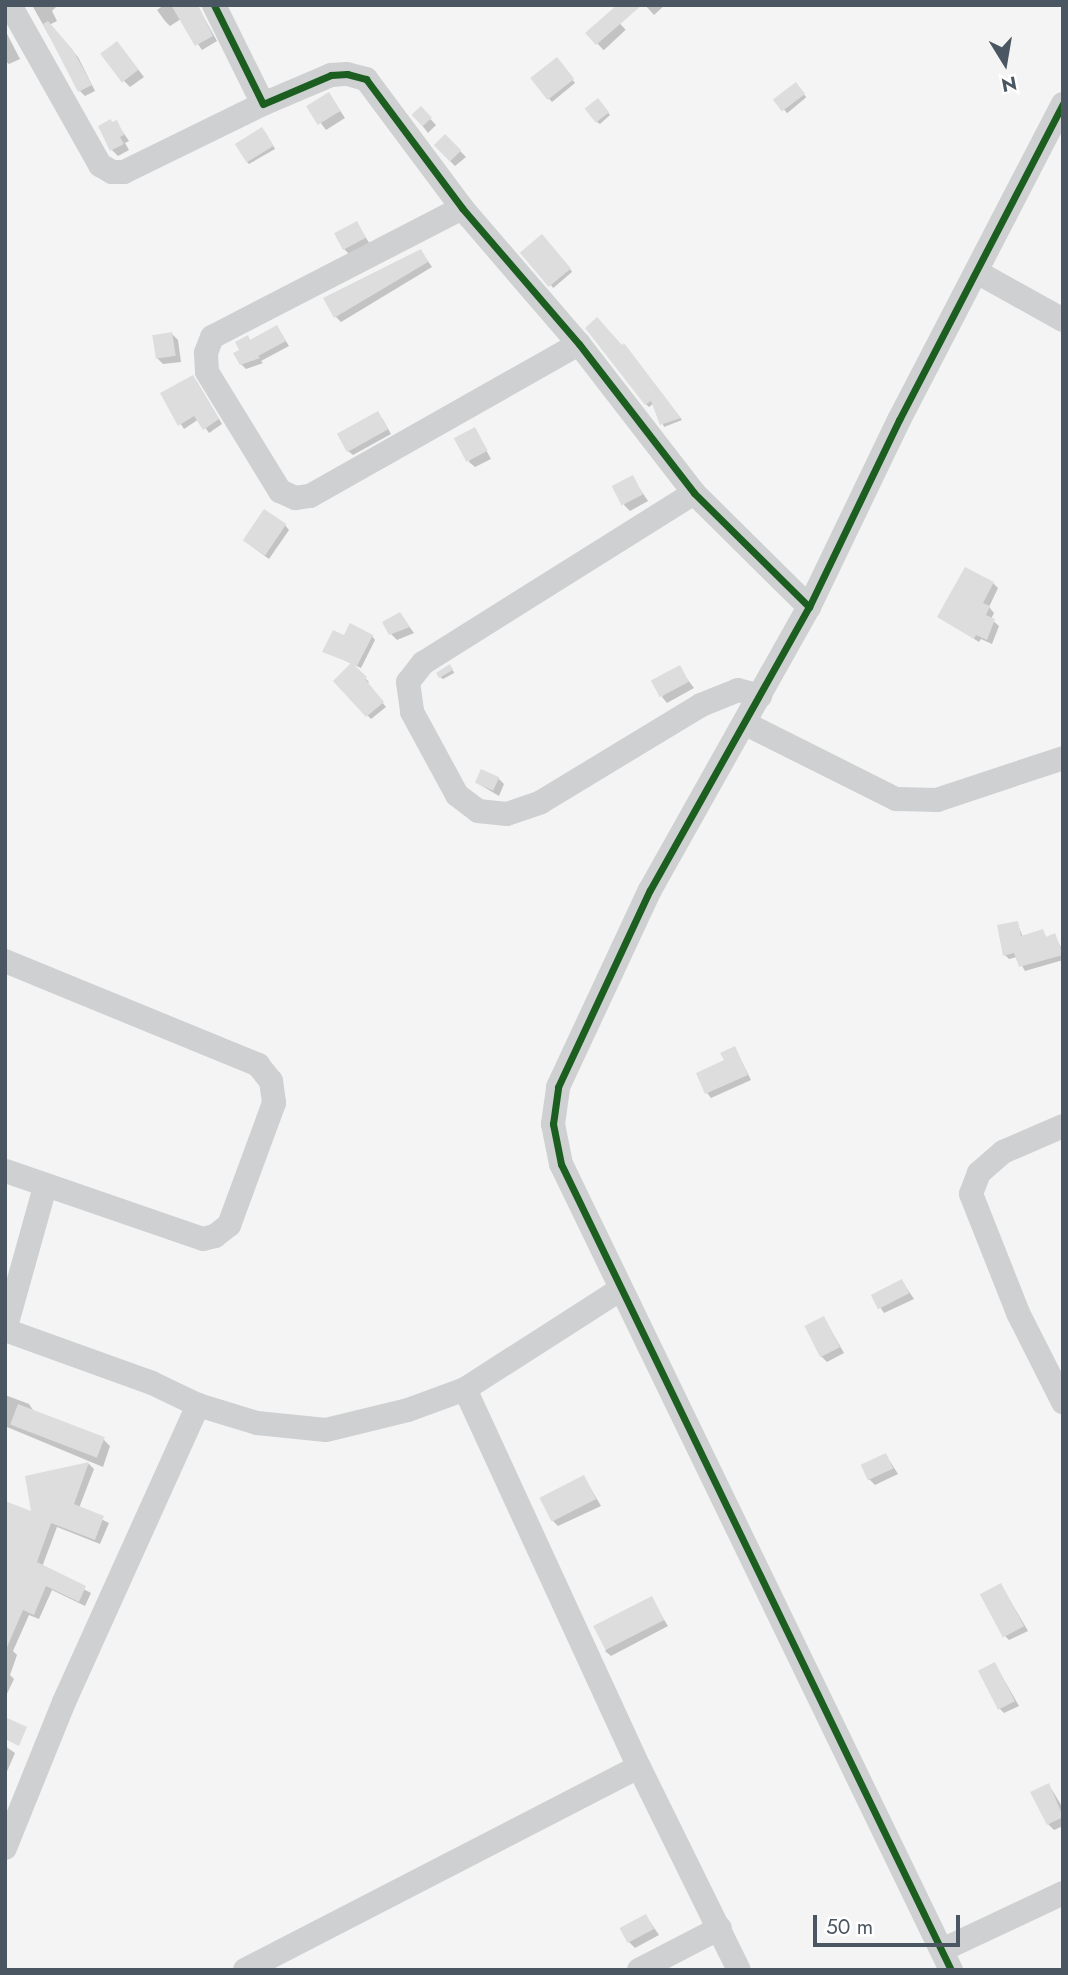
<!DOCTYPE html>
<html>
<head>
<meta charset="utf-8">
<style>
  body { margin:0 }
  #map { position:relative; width:1068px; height:1975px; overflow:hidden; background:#f4f4f4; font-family:Jost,sans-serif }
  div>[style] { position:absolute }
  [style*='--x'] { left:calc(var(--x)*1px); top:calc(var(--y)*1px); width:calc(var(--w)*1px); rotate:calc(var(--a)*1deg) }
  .shadow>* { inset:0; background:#0003; transform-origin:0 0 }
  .building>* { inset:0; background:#ddddde; transform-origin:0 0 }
  .minor>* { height:24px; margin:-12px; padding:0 12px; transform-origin:12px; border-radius:12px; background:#ced0d2 }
  .cycleway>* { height:7px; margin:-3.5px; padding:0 3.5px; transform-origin:3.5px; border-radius:3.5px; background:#1b5e20 }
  span { translate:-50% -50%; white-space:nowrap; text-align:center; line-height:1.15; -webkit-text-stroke:5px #fff; paint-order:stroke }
  .frame { position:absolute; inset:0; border:7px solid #4a5661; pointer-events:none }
  .north { position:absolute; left:970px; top:28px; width:70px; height:70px; -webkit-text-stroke:5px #fff; paint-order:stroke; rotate:169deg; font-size:19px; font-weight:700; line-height:28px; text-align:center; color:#4a5661 }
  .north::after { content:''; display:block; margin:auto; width:24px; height:32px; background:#4a5661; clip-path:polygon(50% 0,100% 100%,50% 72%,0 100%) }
  .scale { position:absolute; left:813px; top:1915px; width:147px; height:32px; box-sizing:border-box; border:4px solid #4a5661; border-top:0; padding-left:9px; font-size:21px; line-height:24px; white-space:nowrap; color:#4a5661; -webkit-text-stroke:5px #fff; paint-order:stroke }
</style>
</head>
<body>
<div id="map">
  <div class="shadow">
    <div style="clip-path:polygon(32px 5px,58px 5px,52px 11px,57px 21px,49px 25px,78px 57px,95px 91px,85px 96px,80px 91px)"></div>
    <div style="clip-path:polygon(164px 5px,197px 5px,217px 41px,202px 50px,181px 19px,170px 26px,165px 21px,157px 10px)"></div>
    <div style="clip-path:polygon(645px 5px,665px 5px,654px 15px)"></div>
    <div style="left:610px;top:13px;width:23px;height:30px;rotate:47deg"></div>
    <div style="clip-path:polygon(5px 30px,20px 59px,9px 64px,5px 61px)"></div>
    <div style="clip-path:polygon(122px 49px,144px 77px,130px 87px,124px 81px)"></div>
    <div style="clip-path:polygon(559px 62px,575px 83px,552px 102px,532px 79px)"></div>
    <div style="left:796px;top:85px;width:16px;height:25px;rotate:50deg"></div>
    <div style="clip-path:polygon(329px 94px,345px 118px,326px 130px,308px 106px)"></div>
    <div style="clip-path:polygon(598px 101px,610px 115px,600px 124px,597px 122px)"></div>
    <div style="clip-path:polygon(421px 109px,436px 125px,428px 133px,414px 115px)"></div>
    <div style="clip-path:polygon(116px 122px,129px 141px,125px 143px,129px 150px,118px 156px,112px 150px,113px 124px)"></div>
    <div style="clip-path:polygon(265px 132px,275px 149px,249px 164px,247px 162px)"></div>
    <div style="clip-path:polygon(445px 136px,466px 157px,455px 166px,449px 160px)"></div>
    <div style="clip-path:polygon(357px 224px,370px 244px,350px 255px,344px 249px)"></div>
    <div style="left:542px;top:237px;width:46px;height:25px;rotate:49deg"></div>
    <div style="clip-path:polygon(421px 251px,432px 267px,341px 322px,336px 317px,326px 299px)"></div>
    <div style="clip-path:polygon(277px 327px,289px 346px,261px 361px,263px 363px,246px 369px,241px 364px,241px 351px,247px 337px,251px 341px)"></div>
    <div style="clip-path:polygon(587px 328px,626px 348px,682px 420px,664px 427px,654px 403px,649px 407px,646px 404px)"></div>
    <div style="clip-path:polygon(172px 334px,178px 340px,181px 362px,163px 364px,157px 358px)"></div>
    <div style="clip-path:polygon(197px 382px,222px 424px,209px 433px,199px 419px,184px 429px,162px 394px)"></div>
    <div style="clip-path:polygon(382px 418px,391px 434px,353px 455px,348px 451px)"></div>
    <div style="clip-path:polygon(475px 430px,491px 459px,475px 467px,469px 462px)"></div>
    <div style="clip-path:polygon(632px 477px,648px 501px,630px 511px,624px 505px)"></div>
    <div style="clip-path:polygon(285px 525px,289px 530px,269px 559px,250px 545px)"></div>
    <div style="clip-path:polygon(993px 583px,998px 588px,989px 607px,994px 613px,991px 619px,999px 626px,992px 644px,981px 639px,979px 642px,939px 616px)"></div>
    <div style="clip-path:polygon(400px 614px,414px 633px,397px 640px,391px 634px)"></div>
    <div style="clip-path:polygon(372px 636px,375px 640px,361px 668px,324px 651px,345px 637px)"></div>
    <div style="clip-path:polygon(351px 665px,369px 682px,367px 684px,386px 707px,371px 719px,335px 681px)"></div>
    <div style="clip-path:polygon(452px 668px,454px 673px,443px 679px,440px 677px)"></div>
    <div style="clip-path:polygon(679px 668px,694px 688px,667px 703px,662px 697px)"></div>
    <div style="clip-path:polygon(498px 778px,504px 784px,499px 796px,477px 783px)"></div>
    <div style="clip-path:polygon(1017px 923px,1023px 937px,1042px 931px,1047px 938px,1054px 935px,1063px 951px,1063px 960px,1025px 971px,1017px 957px,1009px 959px,1005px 955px)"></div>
    <div style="clip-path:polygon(735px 1048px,751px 1080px,711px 1098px,707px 1093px)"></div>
    <div style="clip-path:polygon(902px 1281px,914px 1299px,884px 1313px,872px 1295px)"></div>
    <div style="clip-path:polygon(824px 1318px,844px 1353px,827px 1362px,821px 1356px)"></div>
    <div style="clip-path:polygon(5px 1395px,29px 1404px,35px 1413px,104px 1440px,110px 1446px,103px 1467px,7px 1427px,5px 1432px)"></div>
    <div style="clip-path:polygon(886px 1455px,898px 1474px,875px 1485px,869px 1479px)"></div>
    <div style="clip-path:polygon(89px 1464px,94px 1469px,79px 1508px,109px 1523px,100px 1544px,57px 1527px,42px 1567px,91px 1593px,85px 1606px,52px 1590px,39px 1619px,29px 1615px,13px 1651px,17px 1655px,10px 1675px,14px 1679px,5px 1698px,5px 1503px,34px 1514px,27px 1477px)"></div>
    <div style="clip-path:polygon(584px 1477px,601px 1506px,558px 1526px,552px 1520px)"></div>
    <div style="clip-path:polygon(1001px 1585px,1028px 1631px,1009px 1640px,1004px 1635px)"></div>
    <div style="clip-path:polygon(651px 1599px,668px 1626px,611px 1656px,605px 1651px)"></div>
    <div style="clip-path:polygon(995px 1664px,1019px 1706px,1004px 1713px,999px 1708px)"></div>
    <div style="clip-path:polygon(5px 1746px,15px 1753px,5px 1776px)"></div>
    <div style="clip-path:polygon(1049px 1785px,1063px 1808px,1063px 1826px,1054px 1830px,1048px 1824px)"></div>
    <div style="clip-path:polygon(646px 1916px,659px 1935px,635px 1948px,629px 1942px)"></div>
  </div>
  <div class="building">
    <div style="clip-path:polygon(171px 5px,198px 5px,213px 36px,195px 46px)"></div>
    <div style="clip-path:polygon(617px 5px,642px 5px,596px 45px,585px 33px)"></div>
    <div style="clip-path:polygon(48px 21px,73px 50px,92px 85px,78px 92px,43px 24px)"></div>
    <div style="left:117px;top:41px;width:36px;height:21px;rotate:53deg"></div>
    <div style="left:557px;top:57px;width:28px;height:34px;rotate:52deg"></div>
    <div style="left:796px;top:82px;width:15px;height:29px;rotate:53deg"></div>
    <div style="left:329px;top:92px;width:22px;height:27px;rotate:58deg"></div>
    <div style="left:598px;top:98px;width:18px;height:17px;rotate:52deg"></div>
    <div style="left:421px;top:106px;width:16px;height:13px;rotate:47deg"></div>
    <div style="clip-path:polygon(111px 119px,112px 122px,117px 120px,124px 135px,120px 137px,124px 144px,110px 151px,98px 126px)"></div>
    <div style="left:262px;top:127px;width:22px;height:32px;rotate:58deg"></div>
    <div style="left:445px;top:134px;width:23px;height:16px;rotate:45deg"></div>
    <div style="left:357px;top:221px;width:19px;height:26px;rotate:62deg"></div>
    <div style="left:542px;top:234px;width:45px;height:29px;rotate:50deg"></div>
    <div style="clip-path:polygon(421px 249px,428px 262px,334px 318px,323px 298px)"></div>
    <div style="clip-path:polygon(597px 317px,622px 345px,624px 343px,681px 418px,660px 425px,651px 401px,645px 405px,585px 328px)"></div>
    <div style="clip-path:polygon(277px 325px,286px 341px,258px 356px,260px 358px,240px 365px,233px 353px,239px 350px,235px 342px,248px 335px,250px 340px)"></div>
    <div style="left:172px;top:332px;width:24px;height:20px;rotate:81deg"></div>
    <div style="clip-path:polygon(193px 375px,219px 419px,203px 430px,194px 416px,178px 426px,160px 393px)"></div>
    <div style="left:378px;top:411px;width:21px;height:47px;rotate:61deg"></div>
    <div style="left:475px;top:427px;width:27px;height:24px;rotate:62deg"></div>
    <div style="left:633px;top:475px;width:22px;height:24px;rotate:63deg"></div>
    <div style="left:264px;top:509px;width:27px;height:38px;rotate:34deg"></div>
    <div style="clip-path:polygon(965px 567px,994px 582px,983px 603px,990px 606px,986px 615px,995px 619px,987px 640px,976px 635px,974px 639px,937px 617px)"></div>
    <div style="clip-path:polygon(400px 612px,410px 627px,389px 635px,382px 622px)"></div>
    <div style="clip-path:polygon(350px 623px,373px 635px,357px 666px,353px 664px,367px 677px,365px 679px,384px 702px,366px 717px,333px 681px,351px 663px,322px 652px,333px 630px,344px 635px)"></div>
    <div style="clip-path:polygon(450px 664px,453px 670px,439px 678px,436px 673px)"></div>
    <div style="left:680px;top:665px;width:19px;height:33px;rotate:62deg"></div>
    <div style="left:481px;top:769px;width:20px;height:15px;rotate:24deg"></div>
    <div style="clip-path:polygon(1018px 921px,1021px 936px,1043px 929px,1046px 937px,1055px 933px,1063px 955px,1019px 967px,1014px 953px,1003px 956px,997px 925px)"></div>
    <div style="clip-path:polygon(735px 1046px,748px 1075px,705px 1094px,696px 1073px,724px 1060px,720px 1053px)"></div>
    <div style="left:902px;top:1279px;width:16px;height:35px;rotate:63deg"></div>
    <div style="left:824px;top:1316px;width:35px;height:22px;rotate:63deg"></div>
    <div style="left:18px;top:1404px;width:93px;height:22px;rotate:21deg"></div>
    <div style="left:886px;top:1453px;width:17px;height:28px;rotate:65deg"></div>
    <div style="clip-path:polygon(89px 1462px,74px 1504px,104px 1516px,95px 1540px,51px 1523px,37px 1562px,86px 1586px,79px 1602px,46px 1586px,34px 1615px,23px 1610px,5px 1652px,5px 1501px,31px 1511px,25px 1476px)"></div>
    <div style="left:584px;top:1475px;width:27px;height:50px;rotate:63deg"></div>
    <div style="left:1001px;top:1583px;width:49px;height:24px;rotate:62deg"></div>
    <div style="left:652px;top:1596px;width:27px;height:66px;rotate:63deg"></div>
    <div style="left:995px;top:1662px;width:44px;height:19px;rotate:63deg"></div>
    <div style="clip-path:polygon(5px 1717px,27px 1727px,19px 1746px,5px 1739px)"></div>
    <div style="clip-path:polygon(1049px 1783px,1063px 1817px,1047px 1825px,1030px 1792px)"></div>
    <div style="left:646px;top:1914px;width:17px;height:30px;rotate:62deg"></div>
  </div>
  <div class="minor">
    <div style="--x:10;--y:5;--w:184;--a:60.6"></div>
    <div style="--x:100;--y:165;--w:14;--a:30"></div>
    <div style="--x:112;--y:172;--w:12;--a:0"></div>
    <div style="--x:124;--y:172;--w:155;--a:-26.1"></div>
    <div style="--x:214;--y:5;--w:110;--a:63.7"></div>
    <div style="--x:263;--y:104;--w:74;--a:-23.1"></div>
    <div style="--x:331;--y:75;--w:16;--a:-4"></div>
    <div style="--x:347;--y:74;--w:20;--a:15"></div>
    <div style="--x:366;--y:79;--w:161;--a:53.3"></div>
    <div style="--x:462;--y:208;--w:179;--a:49.3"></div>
    <div style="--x:579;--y:344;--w:188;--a:52.3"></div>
    <div style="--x:694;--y:493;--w:162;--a:44.7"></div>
    <div style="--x:462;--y:208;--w:281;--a:152.7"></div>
    <div style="--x:212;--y:337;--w:17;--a:111"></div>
    <div style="--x:206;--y:353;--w:19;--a:87"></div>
    <div style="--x:207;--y:372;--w:140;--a:58.5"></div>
    <div style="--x:280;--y:491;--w:17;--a:25"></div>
    <div style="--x:295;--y:498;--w:15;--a:-8"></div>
    <div style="--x:310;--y:496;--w:309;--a:-29.5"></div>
    <div style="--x:977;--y:272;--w:98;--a:29.2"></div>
    <div style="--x:694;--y:493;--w:320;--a:147.9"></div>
    <div style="--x:423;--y:663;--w:24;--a:128"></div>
    <div style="--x:408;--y:682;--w:30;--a:82"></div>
    <div style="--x:412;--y:712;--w:94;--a:61.5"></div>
    <div style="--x:457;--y:795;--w:26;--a:37"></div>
    <div style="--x:478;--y:811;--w:29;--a:6"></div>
    <div style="--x:507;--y:814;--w:36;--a:-19"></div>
    <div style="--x:541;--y:802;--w:187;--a:-31.2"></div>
    <div style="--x:701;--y:705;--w:40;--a:-22"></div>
    <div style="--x:738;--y:690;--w:23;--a:15"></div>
    <div style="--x:744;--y:723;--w:170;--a:26.6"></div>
    <div style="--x:896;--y:799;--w:41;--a:1.4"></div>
    <div style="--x:937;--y:800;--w:133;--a:-18.4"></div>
    <div style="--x:5;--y:961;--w:274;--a:22.3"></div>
    <div style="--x:258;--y:1065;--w:21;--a:51"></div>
    <div style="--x:271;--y:1081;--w:22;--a:82"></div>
    <div style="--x:274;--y:1103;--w:130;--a:110.2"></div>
    <div style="--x:229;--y:1225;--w:18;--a:142"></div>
    <div style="--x:215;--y:1236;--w:12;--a:166"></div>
    <div style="--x:203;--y:1239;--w:209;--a:-161"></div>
    <div style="--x:1063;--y:1126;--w:65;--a:156.6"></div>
    <div style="--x:1003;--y:1152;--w:32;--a:139"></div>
    <div style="--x:979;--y:1173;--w:22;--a:111"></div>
    <div style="--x:971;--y:1194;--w:128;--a:68.4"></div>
    <div style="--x:1018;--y:1313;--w:100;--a:63.2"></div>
    <div style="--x:5;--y:1330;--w:156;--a:19.8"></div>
    <div style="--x:152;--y:1383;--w:51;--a:25.6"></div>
    <div style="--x:198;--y:1405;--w:62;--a:17"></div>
    <div style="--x:257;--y:1423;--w:69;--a:5.8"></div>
    <div style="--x:326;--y:1430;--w:84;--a:-13.7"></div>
    <div style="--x:408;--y:1410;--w:61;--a:-20.2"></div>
    <div style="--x:465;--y:1389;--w:185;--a:-32.7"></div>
    <div style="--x:5;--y:1330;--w:148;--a:-74.4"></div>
    <div style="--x:465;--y:1389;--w:416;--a:65.3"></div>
    <div style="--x:639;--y:1767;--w:226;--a:63.8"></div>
    <div style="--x:5;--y:1848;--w:157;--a:-68"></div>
    <div style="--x:64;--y:1702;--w:326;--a:-65.7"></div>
    <div style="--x:942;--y:1950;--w:134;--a:-25.2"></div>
    <div style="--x:245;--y:1970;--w:443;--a:-27.3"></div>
    <div style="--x:639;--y:1970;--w:91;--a:-27.4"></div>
    <div style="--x:951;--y:1970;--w:895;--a:-115.82"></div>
    <div style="--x:561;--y:1164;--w:41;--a:-101.3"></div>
    <div style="--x:553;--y:1124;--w:37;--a:-82"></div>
    <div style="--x:558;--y:1087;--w:217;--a:-65"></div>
    <div style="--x:650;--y:890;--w:325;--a:-60.7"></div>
    <div style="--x:809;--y:607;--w:208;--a:-64.3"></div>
    <div style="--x:899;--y:420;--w:356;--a:-62.6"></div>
  </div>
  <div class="cycleway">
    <div style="--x:214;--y:5;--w:110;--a:63.7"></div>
    <div style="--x:263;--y:104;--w:74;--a:-23.1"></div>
    <div style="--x:331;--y:75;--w:16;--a:-4"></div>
    <div style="--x:347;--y:74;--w:20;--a:15"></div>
    <div style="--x:366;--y:79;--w:161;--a:53.3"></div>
    <div style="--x:462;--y:208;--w:179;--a:49.3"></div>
    <div style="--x:579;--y:344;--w:188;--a:52.3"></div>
    <div style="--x:694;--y:493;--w:162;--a:44.7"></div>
    <div style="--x:951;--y:1970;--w:895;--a:-115.82"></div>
    <div style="--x:561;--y:1164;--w:41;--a:-101.3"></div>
    <div style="--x:553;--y:1124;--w:37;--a:-82"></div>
    <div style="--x:558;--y:1087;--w:217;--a:-65"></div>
    <div style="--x:650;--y:890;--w:325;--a:-60.7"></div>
    <div style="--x:809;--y:607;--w:208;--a:-64.3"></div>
    <div style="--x:899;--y:420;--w:356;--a:-62.6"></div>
  </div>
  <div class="frame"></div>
  <div class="north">N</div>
  <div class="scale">50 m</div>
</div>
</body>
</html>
